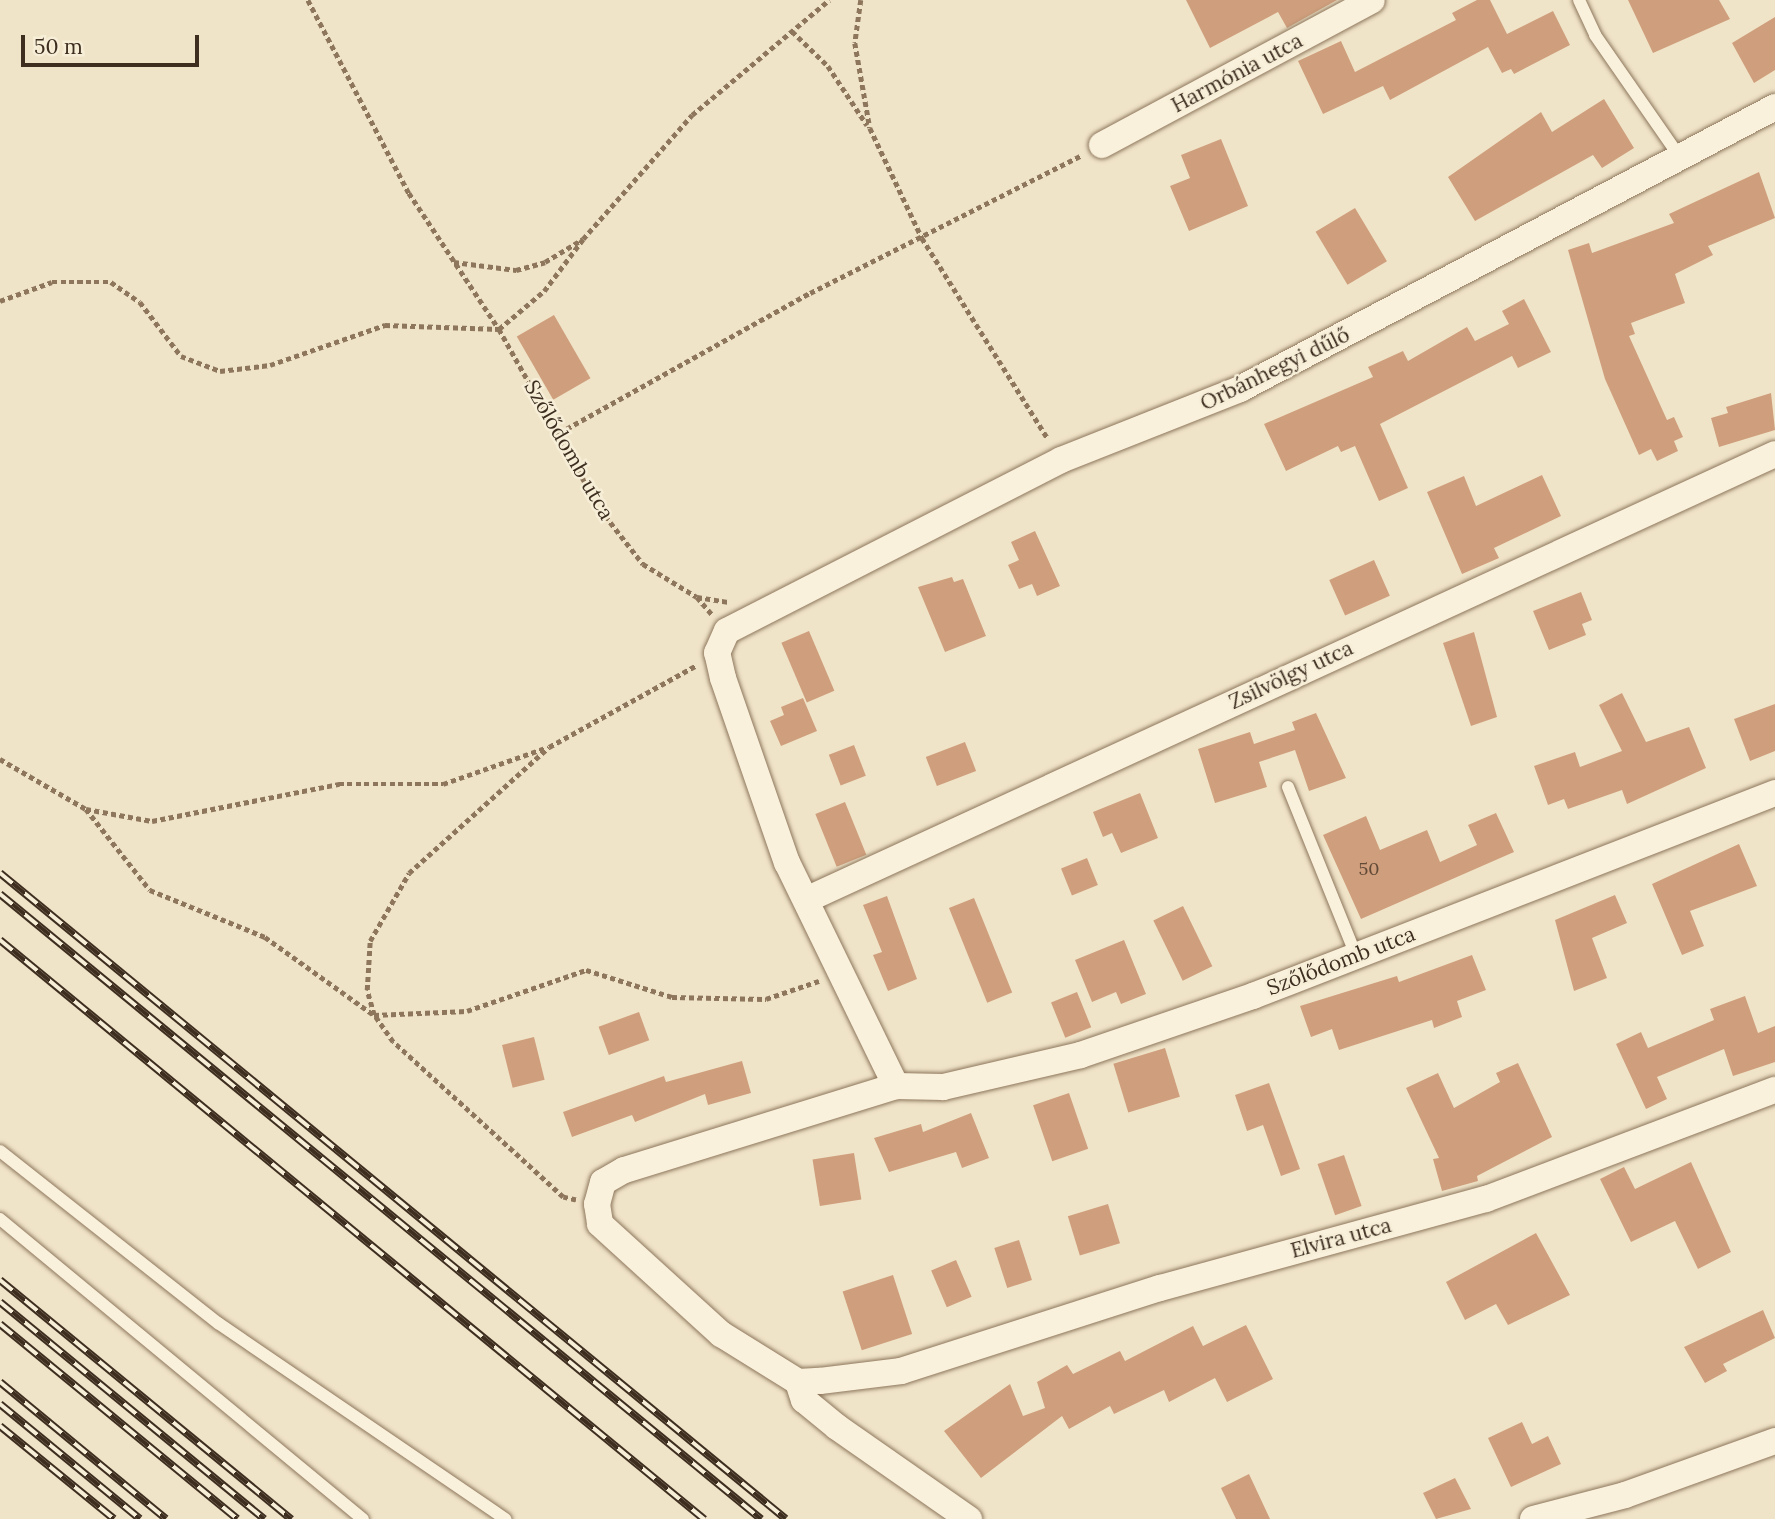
<!DOCTYPE html>
<html>
<head>
<meta charset="utf-8">
<style>
  body { margin:0 }
  #map { position:relative; width:1775px; height:1519px; overflow:hidden; background:#f0e4c8; font-family:Lora,serif }
  div>[style] { position:absolute }
  [style*='--x'] { left:calc(var(--x)*1px); top:calc(var(--y)*1px); width:calc(var(--w)*1px); rotate:calc(var(--a)*1deg) }
  .building>* { inset:0; background:#cf9f7d; transform-origin:0 0 }
  .path>* { height:4.5px; margin-top:-2.25px; transform-origin:0; background:repeating-linear-gradient(90deg,#8d765c 0 5px,transparent 0 8.5px) }
  .roads { filter:drop-shadow(0 0 2px #8d765c) drop-shadow(0 0 2px #8d765c) }
  .service>* { height:12px; margin:-6px; padding:0 6px; transform-origin:6px; border-radius:6px; background:#faf1dc }
  .minor>* { height:26px; margin:-13px; padding:0 13px; transform-origin:13px; border-radius:13px; background:#faf1dc }
  .rail>* { height:8px; margin-top:-4px; transform-origin:0; background:repeating-linear-gradient(90deg,#f7eed8 0 16px,#3d2e20 0 32px); box-sizing:border-box; border-block:2px solid #3d2e20 }
  span { translate:-50% -50%; white-space:nowrap; text-align:center; line-height:1.15; -webkit-text-stroke:5px #f7eed8; paint-order:stroke }
  .number-label { font-size:18px; color:#624a37 }
  .number-label span { -webkit-text-stroke-width:0 }
  .street-label { font-size:21px; color:#3d2e20 }
  .scale { position:absolute; left:21px; top:35px; width:178px; height:32px; box-sizing:border-box; border:4px solid #3d2e20; border-top:0; padding-left:9px; font-size:21px; line-height:24px; white-space:nowrap; color:#3d2e20; -webkit-text-stroke:5px #f7eed8; paint-order:stroke }
</style>
</head>
<body>
<div id="map">
  <div class="building">
    <div style="clip-path:polygon(1186px 0,1337px 0,1287px 28px,1278px 12px,1210px 48px)"></div>
    <div style="clip-path:polygon(1477px 0,1490px 0,1507px 34px,1553px 11px,1570px 45px,1514px 74px,1511px 69px,1502px 73px,1488px 47px,1390px 100px,1383px 86px,1323px 114px,1298px 61px,1341px 41px,1355px 72px,1456px 20px,1452px 13px)"></div>
    <div style="clip-path:polygon(1628px 0,1719px 0,1730px 19px,1653px 53px)"></div>
    <div style="clip-path:polygon(1775px 17px,1775px 70px,1754px 83px,1732px 43px)"></div>
    <div style="clip-path:polygon(1604px 99px,1634px 148px,1602px 168px,1593px 155px,1475px 221px,1448px 177px,1541px 112px,1552px 132px)"></div>
    <div style="clip-path:polygon(1221px 139px,1248px 206px,1189px 231px,1170px 186px,1190px 178px,1181px 155px)"></div>
    <div style="clip-path:polygon(1759px 172px,1775px 218px,1708px 246px,1713px 255px,1675px 274px,1685px 303px,1631px 323px,1635px 334px,1629px 336px,1667px 420px,1674px 417px,1683px 437px,1674px 441px,1678px 451px,1657px 461px,1651px 449px,1639px 455px,1605px 379px,1568px 250px,1589px 243px,1592px 253px,1674px 223px,1669px 214px)"></div>
    <div style="left:1355px;top:208px;width:62px;height:46px;rotate:59deg"></div>
    <div style="clip-path:polygon(1524px 299px,1551px 352px,1518px 368px,1512px 356px,1380px 424px,1408px 488px,1379px 501px,1355px 446px,1341px 452px,1338px 446px,1286px 471px,1264px 424px,1373px 377px,1368px 367px,1403px 351px,1408px 361px,1467px 327px,1475px 341px,1509px 324px,1502px 311px)"></div>
    <div style="left:554px;top:315px;width:73px;height:43px;rotate:60deg"></div>
    <div style="clip-path:polygon(1771px 393px,1775px 430px,1719px 447px,1711px 418px,1728px 413px,1726px 407px)"></div>
    <div style="clip-path:polygon(1542px 475px,1561px 516px,1494px 548px,1499px 558px,1462px 574px,1427px 492px,1464px 476px,1476px 506px)"></div>
    <div style="clip-path:polygon(1035px 531px,1060px 586px,1037px 596px,1032px 584px,1019px 589px,1008px 565px,1019px 560px,1011px 542px)"></div>
    <div style="left:1374px;top:560px;width:39px;height:49px;rotate:66deg"></div>
    <div style="clip-path:polygon(952px 577px,954px 582px,963px 579px,986px 636px,945px 652px,918px 587px)"></div>
    <div style="clip-path:polygon(1581px 592px,1592px 620px,1582px 624px,1586px 635px,1549px 650px,1533px 611px)"></div>
    <div style="left:809px;top:631px;width:65px;height:30px;rotate:67deg"></div>
    <div style="clip-path:polygon(1474px 632px,1497px 717px,1471px 726px,1443px 643px)"></div>
    <div style="clip-path:polygon(1622px 693px,1646px 742px,1689px 727px,1706px 768px,1627px 804px,1622px 790px,1568px 809px,1564px 799px,1548px 805px,1534px 766px,1575px 752px,1580px 767px,1622px 751px,1599px 705px)"></div>
    <div style="clip-path:polygon(803px 698px,817px 731px,781px 746px,770px 721px,784px 715px,781px 707px)"></div>
    <div style="clip-path:polygon(1775px 704px,1775px 751px,1750px 761px,1734px 719px)"></div>
    <div style="clip-path:polygon(1316px 713px,1346px 778px,1309px 791px,1295px 750px,1259px 762px,1267px 787px,1215px 803px,1198px 749px,1250px 732px,1254px 744px,1295px 730px,1292px 722px)"></div>
    <div style="left:965px;top:742px;width:31px;height:42px;rotate:69deg"></div>
    <div style="left:854px;top:745px;width:33px;height:27px;rotate:69deg"></div>
    <div style="clip-path:polygon(1140px 793px,1158px 838px,1121px 853px,1112px 833px,1103px 837px,1093px 812px)"></div>
    <div style="left:845px;top:802px;width:57px;height:32px;rotate:68deg"></div>
    <div style="clip-path:polygon(1496px 813px,1514px 852px,1361px 919px,1323px 835px,1366px 816px,1380px 850px,1427px 830px,1440px 862px,1477px 845px,1468px 825px)"></div>
    <div style="clip-path:polygon(1739px 844px,1757px 886px,1690px 911px,1704px 946px,1682px 955px,1652px 884px)"></div>
    <div style="left:1087px;top:858px;width:29px;height:28px;rotate:68deg"></div>
    <div style="clip-path:polygon(1615px 895px,1627px 923px,1592px 938px,1607px 978px,1574px 991px,1555px 920px)"></div>
    <div style="clip-path:polygon(887px 896px,917px 979px,888px 991px,873px 955px,882px 952px,863px 905px)"></div>
    <div style="left:974px;top:898px;width:102px;height:27px;rotate:68deg"></div>
    <div style="left:1183px;top:906px;width:67px;height:33px;rotate:64deg"></div>
    <div style="clip-path:polygon(1124px 940px,1146px 994px,1121px 1004px,1116px 992px,1092px 1002px,1075px 960px)"></div>
    <div style="clip-path:polygon(1472px 955px,1486px 990px,1457px 1001px,1462px 1017px,1434px 1028px,1432px 1020px,1339px 1050px,1332px 1029px,1311px 1037px,1300px 1006px,1397px 976px,1399px 982px)"></div>
    <div style="left:1077px;top:992px;width:38px;height:28px;rotate:68deg"></div>
    <div style="clip-path:polygon(1745px 996px,1758px 1033px,1775px 1026px,1775px 1062px,1733px 1076px,1724px 1049px,1657px 1077px,1667px 1099px,1646px 1109px,1616px 1044px,1641px 1032px,1648px 1048px,1714px 1020px,1710px 1009px)"></div>
    <div style="left:639px;top:1012px;width:30px;height:43px;rotate:70deg"></div>
    <div style="left:534px;top:1037px;width:44px;height:33px;rotate:76deg"></div>
    <div style="left:1165px;top:1048px;width:51px;height:54px;rotate:73deg"></div>
    <div style="clip-path:polygon(742px 1061px,751px 1093px,708px 1105px,705px 1094px,635px 1122px,632px 1115px,572px 1137px,563px 1112px,664px 1076px,666px 1082px)"></div>
    <div style="clip-path:polygon(1518px 1063px,1552px 1137px,1477px 1176px,1478px 1181px,1442px 1191px,1433px 1159px,1439px 1158px,1406px 1088px,1438px 1073px,1454px 1108px,1500px 1082px,1496px 1073px)"></div>
    <div style="clip-path:polygon(1269px 1083px,1300px 1169px,1281px 1176px,1263px 1125px,1247px 1131px,1235px 1095px)"></div>
    <div style="left:1069px;top:1093px;width:59px;height:38px;rotate:71deg"></div>
    <div style="clip-path:polygon(971px 1113px,989px 1158px,962px 1168px,956px 1152px,889px 1172px,874px 1138px,921px 1124px,923px 1132px)"></div>
    <div style="left:854px;top:1153px;width:47px;height:42px;rotate:81deg"></div>
    <div style="left:1344px;top:1155px;width:54px;height:28px;rotate:71deg"></div>
    <div style="clip-path:polygon(1691px 1162px,1731px 1252px,1698px 1269px,1675px 1221px,1631px 1242px,1600px 1179px,1624px 1167px,1635px 1189px)"></div>
    <div style="left:1108px;top:1204px;width:41px;height:42px;rotate:73deg"></div>
    <div style="clip-path:polygon(1536px 1233px,1570px 1295px,1508px 1325px,1496px 1304px,1465px 1320px,1446px 1282px)"></div>
    <div style="left:1019px;top:1240px;width:42px;height:26px;rotate:72deg"></div>
    <div style="left:956px;top:1260px;width:40px;height:27px;rotate:67deg"></div>
    <div style="left:893px;top:1275px;width:62px;height:53px;rotate:72deg"></div>
    <div style="clip-path:polygon(1763px 1310px,1775px 1338px,1723px 1364px,1727px 1371px,1705px 1383px,1684px 1347px)"></div>
    <div style="clip-path:polygon(1246px 1325px,1273px 1379px,1227px 1402px,1215px 1378px,1169px 1402px,1164px 1390px,1114px 1414px,1110px 1406px,1069px 1429px,1062px 1416px,981px 1478px,944px 1431px,1010px 1384px,1023px 1416px,1045px 1408px,1037px 1382px,1067px 1365px,1073px 1374px,1120px 1351px,1125px 1361px,1193px 1326px,1203px 1346px)"></div>
    <div style="clip-path:polygon(1522px 1422px,1532px 1444px,1548px 1436px,1561px 1464px,1511px 1487px,1488px 1438px)"></div>
    <div style="clip-path:polygon(1249px 1474px,1270px 1519px,1236px 1519px,1221px 1488px)"></div>
    <div style="clip-path:polygon(1455px 1478px,1471px 1509px,1436px 1519px,1423px 1493px)"></div>
  </div>
  <div class="path">
    <div style="--x:308;--y:0;--w:218;--a:62.4"></div>
    <div style="--x:409;--y:193;--w:163;--a:56.5"></div>
    <div style="--x:499;--y:329;--w:206;--a:60.7"></div>
    <div style="--x:600;--y:509;--w:70;--a:52"></div>
    <div style="--x:643;--y:564;--w:63;--a:31.4"></div>
    <div style="--x:697;--y:597;--w:31;--a:9"></div>
    <div style="--x:861;--y:0;--w:43;--a:97.9"></div>
    <div style="--x:855;--y:43;--w:86;--a:80"></div>
    <div style="--x:870;--y:128;--w:122;--a:64.7"></div>
    <div style="--x:922;--y:238;--w:237;--a:57.9"></div>
    <div style="--x:792;--y:31;--w:50;--a:44.2"></div>
    <div style="--x:828;--y:66;--w:71;--a:56.5"></div>
    <div style="--x:454;--y:262;--w:63;--a:7.4"></div>
    <div style="--x:516;--y:270;--w:30;--a:-15"></div>
    <div style="--x:545;--y:262;--w:44;--a:-31.2"></div>
    <div style="--x:583;--y:239;--w:165;--a:-48.7"></div>
    <div style="--x:692;--y:115;--w:179;--a:-40"></div>
    <div style="--x:0;--y:301;--w:55;--a:-20.1"></div>
    <div style="--x:52;--y:282;--w:59;--a:0"></div>
    <div style="--x:111;--y:282;--w:35;--a:35"></div>
    <div style="--x:140;--y:302;--w:68;--a:52.8"></div>
    <div style="--x:181;--y:356;--w:42;--a:21"></div>
    <div style="--x:220;--y:371;--w:50;--a:-6.8"></div>
    <div style="--x:270;--y:365;--w:122;--a:-19.2"></div>
    <div style="--x:385;--y:325;--w:114;--a:2"></div>
    <div style="--x:499;--y:329;--w:59;--a:-40.2"></div>
    <div style="--x:544;--y:291;--w:65;--a:-53.1"></div>
    <div style="--x:559;--y:433;--w:287;--a:-29.2"></div>
    <div style="--x:810;--y:293;--w:305;--a:-26.9"></div>
    <div style="--x:697;--y:597;--w:23;--a:49"></div>
    <div style="--x:0;--y:759;--w:99;--a:30.2"></div>
    <div style="--x:86;--y:809;--w:67;--a:10.3"></div>
    <div style="--x:152;--y:821;--w:191;--a:-11.2"></div>
    <div style="--x:339;--y:784;--w:104;--a:0"></div>
    <div style="--x:443;--y:784;--w:108;--a:-19.4"></div>
    <div style="--x:86;--y:809;--w:103;--a:51.7"></div>
    <div style="--x:150;--y:890;--w:124;--a:22.2"></div>
    <div style="--x:265;--y:937;--w:134;--a:35.6"></div>
    <div style="--x:374;--y:1015;--w:93;--a:-2.5"></div>
    <div style="--x:467;--y:1011;--w:126;--a:-19"></div>
    <div style="--x:586;--y:970;--w:90;--a:17.4"></div>
    <div style="--x:672;--y:997;--w:94;--a:1.2"></div>
    <div style="--x:766;--y:999;--w:56;--a:-18.8"></div>
    <div style="--x:576;--y:1200;--w:13;--a:-167"></div>
    <div style="--x:563;--y:1197;--w:230;--a:-137.6"></div>
    <div style="--x:393;--y:1042;--w:33;--a:-125"></div>
    <div style="--x:374;--y:1015;--w:26;--a:-106"></div>
    <div style="--x:367;--y:990;--w:49;--a:-86.5"></div>
    <div style="--x:370;--y:941;--w:78;--a:-60.2"></div>
    <div style="--x:409;--y:873;--w:188;--a:-42"></div>
    <div style="--x:549;--y:747;--w:167;--a:-29"></div>
  </div>
  <div class="roads">
    <div class="service">
      <div style="--x:1579;--y:0;--w:38;--a:65"></div>
      <div style="--x:1595;--y:35;--w:147;--a:55.2"></div>
      <div style="--x:1288;--y:787;--w:181;--a:68"></div>
      <div style="--x:0;--y:1151;--w:278;--a:38.3"></div>
      <div style="--x:218;--y:1323;--w:348;--a:34.3"></div>
      <div style="--x:0;--y:1219;--w:471;--a:39.6"></div>
    </div>
    <div class="minor">
      <div style="--x:1102;--y:145;--w:306;--a:-28.2"></div>
      <div style="--x:1775;--y:793;--w:560;--a:158.75"></div>
      <div style="--x:1253;--y:996;--w:182;--a:161.1"></div>
      <div style="--x:1081;--y:1055;--w:142;--a:166.9"></div>
      <div style="--x:943;--y:1087;--w:47;--a:-178.8"></div>
      <div style="--x:896;--y:1086;--w:285;--a:162.8"></div>
      <div style="--x:624;--y:1170;--w:24;--a:150"></div>
      <div style="--x:603;--y:1182;--w:23;--a:105"></div>
      <div style="--x:597;--y:1204;--w:20;--a:81"></div>
      <div style="--x:600;--y:1224;--w:164;--a:42.3"></div>
      <div style="--x:721;--y:1334;--w:91;--a:31.9"></div>
      <div style="--x:798;--y:1382;--w:22;--a:-3"></div>
      <div style="--x:820;--y:1381;--w:82;--a:-7"></div>
      <div style="--x:901;--y:1371;--w:272;--a:-17.8"></div>
      <div style="--x:1160;--y:1288;--w:338;--a:-15.3"></div>
      <div style="--x:1486;--y:1199;--w:309;--a:-20.7"></div>
      <div style="--x:808;--y:899;--w:1064;--a:-24.71"></div>
      <div style="--x:896;--y:1086;--w:248;--a:-116"></div>
      <div style="--x:787;--y:863;--w:196;--a:-109.1"></div>
      <div style="--x:723;--y:678;--w:26;--a:-103"></div>
      <div style="--x:717;--y:653;--w:24;--a:-66"></div>
      <div style="--x:727;--y:631;--w:375;--a:-27.1"></div>
      <div style="--x:1061;--y:460;--w:193;--a:-21.6"></div>
      <div style="--x:1240;--y:389;--w:605;--a:-27.79"></div>
      <div style="--x:798;--y:1382;--w:19;--a:72"></div>
      <div style="--x:804;--y:1400;--w:43;--a:39.3"></div>
      <div style="--x:837;--y:1427;--w:161;--a:34.9"></div>
      <div style="--x:1533;--y:1519;--w:95;--a:-14.6"></div>
      <div style="--x:1625;--y:1495;--w:159;--a:-19.8"></div>
    </div>
  </div>
  <div class="rail">
    <div style="--x:0;--y:873;--w:1017;--a:39.42"></div>
    <div style="--x:0;--y:894;--w:985;--a:39.4"></div>
    <div style="--x:0;--y:940;--w:912;--a:39.44"></div>
    <div style="--x:0;--y:1280;--w:377;--a:39.4"></div>
    <div style="--x:0;--y:1302;--w:342;--a:39.4"></div>
    <div style="--x:0;--y:1324;--w:307;--a:39.4"></div>
    <div style="--x:0;--y:1382;--w:215;--a:39.5"></div>
    <div style="--x:0;--y:1404;--w:181;--a:39.4"></div>
    <div style="--x:0;--y:1426;--w:147;--a:39.2"></div>
  </div>
  <div class="number-label">
    <span style="left:1369px;top:869px">50</span>
  </div>
  <div class="street-label">
    <span style="left:1237px;top:73px;rotate:-28deg">Harmónia utca</span>
    <span style="left:1275px;top:369px;rotate:-26deg">Orbánhegyi dűlő</span>
    <span style="left:569px;top:450px;rotate:60deg">Szőlődomb utca</span>
    <span style="left:1291px;top:675px;rotate:-25deg">Zsilvölgy utca</span>
    <span style="left:1341px;top:961px;rotate:-21deg">Szőlődomb utca</span>
    <span style="left:1341px;top:1238px;rotate:-15deg">Elvira utca</span>
  </div>
  <div class="scale">50 m</div>
</div>
</body>
</html>
